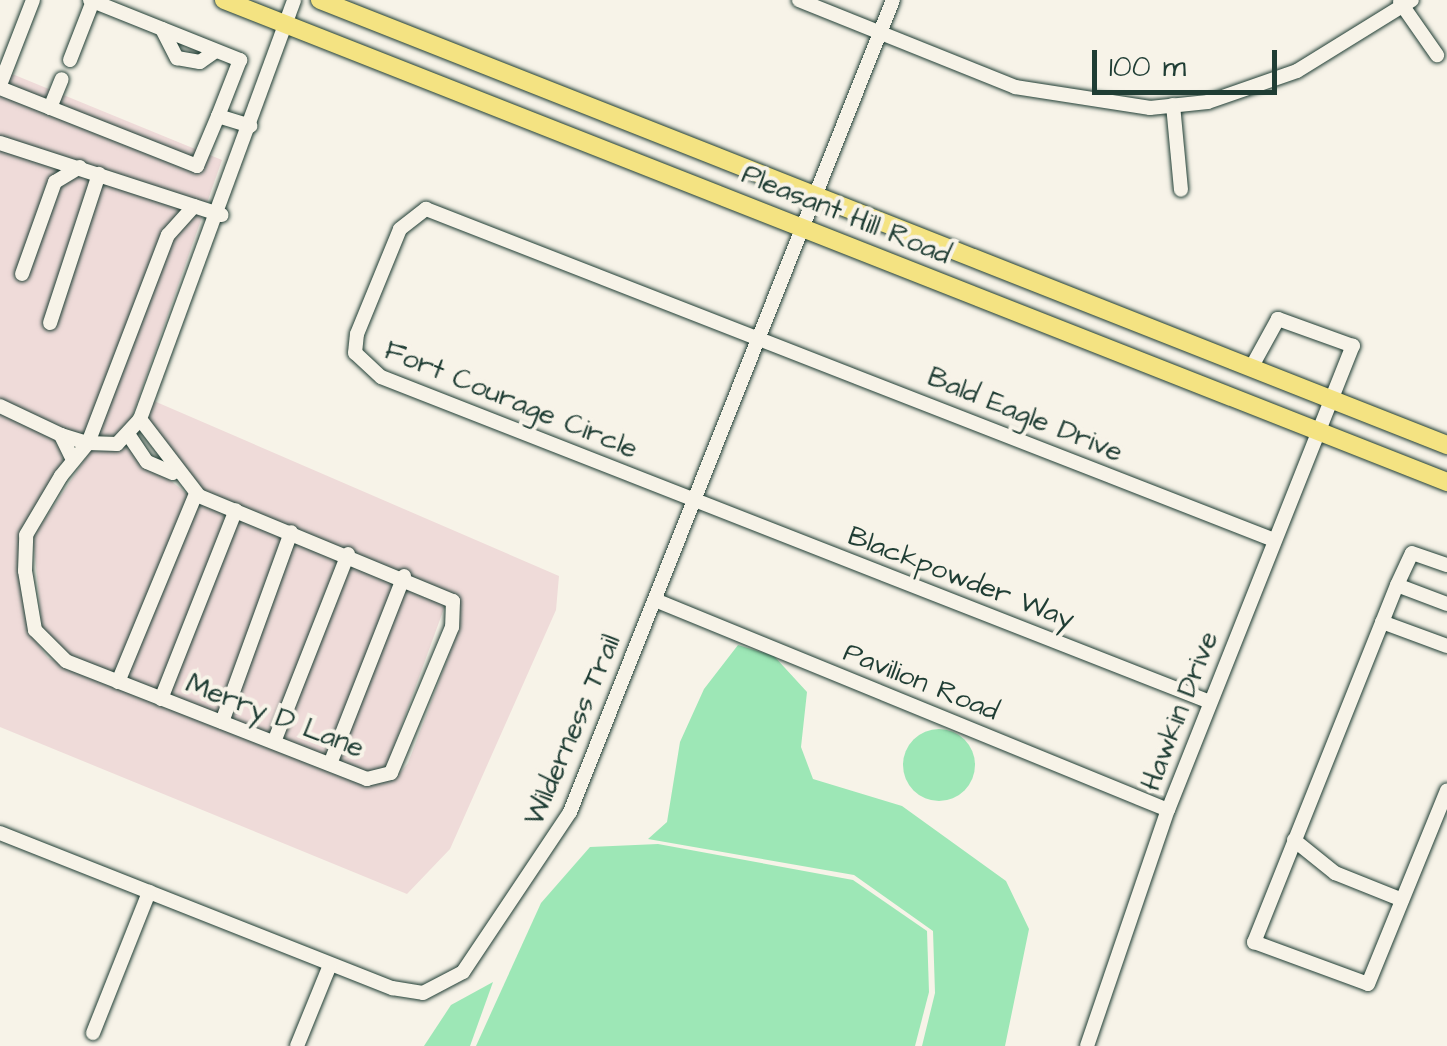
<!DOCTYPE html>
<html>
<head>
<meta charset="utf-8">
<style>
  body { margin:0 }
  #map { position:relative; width:1447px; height:1046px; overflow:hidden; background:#f7f3e8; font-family:"Architects Daughter",sans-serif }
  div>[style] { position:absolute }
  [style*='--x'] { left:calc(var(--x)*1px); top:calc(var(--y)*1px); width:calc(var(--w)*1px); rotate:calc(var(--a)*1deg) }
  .built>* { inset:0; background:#efdbd9 }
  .green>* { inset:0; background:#9de7b6 }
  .round { border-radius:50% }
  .roads { filter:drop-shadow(0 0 2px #1f3d34) drop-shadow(0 0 2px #1f3d34) }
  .minor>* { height:14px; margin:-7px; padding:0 7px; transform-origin:7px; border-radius:7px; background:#f7f3e8 }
  .major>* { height:18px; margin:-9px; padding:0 9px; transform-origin:9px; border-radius:9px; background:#f4e382 }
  span { translate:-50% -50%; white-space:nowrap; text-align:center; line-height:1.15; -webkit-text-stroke:8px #f7f3e8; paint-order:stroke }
  .street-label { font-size:28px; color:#1f3d34 }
  .scale { position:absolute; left:1092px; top:50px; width:185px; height:45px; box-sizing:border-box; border:5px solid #1f3d34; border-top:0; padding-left:12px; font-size:30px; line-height:35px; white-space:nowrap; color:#1f3d34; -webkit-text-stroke:8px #f7f3e8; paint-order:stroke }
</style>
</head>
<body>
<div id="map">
  <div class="built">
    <div style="clip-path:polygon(0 69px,222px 160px,131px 420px,115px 437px,82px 439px,19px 532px,28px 631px,48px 658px,368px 785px,395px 779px,408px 763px,459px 629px,458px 597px,203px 490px,148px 419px,154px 401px,559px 576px,556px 610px,450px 849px,407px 894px,0 727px)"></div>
    <div style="clip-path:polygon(128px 446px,197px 502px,446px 603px,386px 768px,368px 772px,69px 656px,42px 628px,33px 537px,92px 449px)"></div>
  </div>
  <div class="green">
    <div style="clip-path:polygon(738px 645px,774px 656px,807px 692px,801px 747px,813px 779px,902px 806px,1006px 881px,1029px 929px,1005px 1046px,922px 1046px,935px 993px,933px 931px,854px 875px,648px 839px,667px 822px,680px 742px,704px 689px)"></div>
    <div class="round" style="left:903px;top:729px;width:72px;height:72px"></div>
    <div style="clip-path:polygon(658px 844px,853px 880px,927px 931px,929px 992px,915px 1046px,476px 1046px,541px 903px,590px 847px)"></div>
    <div style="clip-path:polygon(493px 982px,470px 1046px,424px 1046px,451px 1005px)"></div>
  </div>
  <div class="roads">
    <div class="minor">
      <div style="--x:90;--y:0;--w:162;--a:21.8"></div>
      <div style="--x:240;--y:60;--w:60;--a:111.4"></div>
      <div style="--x:799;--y:0;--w:233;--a:21.9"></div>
      <div style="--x:1015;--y:87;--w:137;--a:8.8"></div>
      <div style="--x:1150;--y:108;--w:58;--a:-5.9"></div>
      <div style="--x:1208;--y:102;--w:94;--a:-19.2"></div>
      <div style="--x:1297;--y:71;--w:135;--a:-31.7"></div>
      <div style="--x:1400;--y:2;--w:65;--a:55.1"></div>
      <div style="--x:162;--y:29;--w:33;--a:63"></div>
      <div style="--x:177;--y:58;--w:23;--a:10"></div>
      <div style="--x:200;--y:62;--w:19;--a:-35"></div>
      <div style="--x:70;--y:60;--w:63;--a:-68.7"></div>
      <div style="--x:0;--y:85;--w:91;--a:-68.8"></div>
      <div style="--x:0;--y:88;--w:212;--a:21.6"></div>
      <div style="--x:197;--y:166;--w:54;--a:-67.2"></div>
      <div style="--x:218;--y:116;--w:34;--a:17"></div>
      <div style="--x:1173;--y:105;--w:85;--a:84.6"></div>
      <div style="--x:50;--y:108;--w:31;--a:-68"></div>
      <div style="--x:0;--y:143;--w:233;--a:18"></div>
      <div style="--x:22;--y:274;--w:98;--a:-70.3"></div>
      <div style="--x:55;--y:182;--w:29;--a:-31"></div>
      <div style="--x:50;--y:323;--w:157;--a:-71.8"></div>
      <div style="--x:0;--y:406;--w:68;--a:25.4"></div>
      <div style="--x:140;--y:419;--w:97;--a:52.5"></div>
      <div style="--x:199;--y:496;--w:275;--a:22.5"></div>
      <div style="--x:453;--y:601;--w:26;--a:92"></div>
      <div style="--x:452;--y:627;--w:158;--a:112.7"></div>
      <div style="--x:391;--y:773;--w:25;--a:166"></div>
      <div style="--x:367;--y:779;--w:323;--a:-158.6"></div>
      <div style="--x:66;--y:661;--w:44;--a:-135"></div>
      <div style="--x:35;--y:630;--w:60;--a:-99.6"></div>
      <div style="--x:25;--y:571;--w:36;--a:-88"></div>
      <div style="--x:26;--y:535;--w:69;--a:-59.3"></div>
      <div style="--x:61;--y:476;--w:43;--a:-50.7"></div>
      <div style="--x:88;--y:443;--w:29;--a:2"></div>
      <div style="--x:117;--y:444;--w:34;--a:-47"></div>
      <div style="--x:140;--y:419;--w:446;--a:-69.8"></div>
      <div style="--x:130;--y:437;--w:30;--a:56"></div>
      <div style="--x:147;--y:462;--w:28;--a:23"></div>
      <div style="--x:73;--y:460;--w:28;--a:-116"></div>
      <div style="--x:61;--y:435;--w:28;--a:17"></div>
      <div style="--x:88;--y:443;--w:223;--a:-69"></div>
      <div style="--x:168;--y:235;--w:39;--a:-48"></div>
      <div style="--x:1397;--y:585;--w:35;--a:-65"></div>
      <div style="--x:1412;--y:553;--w:37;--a:19"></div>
      <div style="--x:655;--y:600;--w:554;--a:22.26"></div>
      <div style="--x:1447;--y:604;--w:53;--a:-159.2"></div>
      <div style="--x:1397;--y:585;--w:385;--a:111.8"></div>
      <div style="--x:1254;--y:942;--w:121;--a:20.2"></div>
      <div style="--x:1368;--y:984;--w:209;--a:-67.8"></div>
      <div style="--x:1382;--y:622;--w:69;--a:20.3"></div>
      <div style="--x:118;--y:682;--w:204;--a:-67.5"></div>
      <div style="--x:161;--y:699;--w:203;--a:-68.4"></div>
      <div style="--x:1210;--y:702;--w:890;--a:-158.59"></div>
      <div style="--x:381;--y:377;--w:35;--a:-137"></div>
      <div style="--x:355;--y:353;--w:19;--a:-84"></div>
      <div style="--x:357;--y:334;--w:113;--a:-67.7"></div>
      <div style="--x:400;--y:229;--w:33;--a:-38"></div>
      <div style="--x:426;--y:209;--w:910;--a:21.32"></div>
      <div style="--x:222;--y:722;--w:202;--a:-70"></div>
      <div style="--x:274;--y:742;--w:202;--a:-68.5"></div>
      <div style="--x:330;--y:764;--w:202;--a:-68.5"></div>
      <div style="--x:0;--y:833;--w:422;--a:21.6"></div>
      <div style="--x:392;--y:988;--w:31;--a:9"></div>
      <div style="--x:423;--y:993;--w:45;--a:-27.7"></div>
      <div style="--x:463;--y:972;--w:192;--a:-56.2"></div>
      <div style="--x:570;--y:812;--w:874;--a:-68.31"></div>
      <div style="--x:1294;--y:840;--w:53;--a:38.8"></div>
      <div style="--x:1335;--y:873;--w:72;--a:21.9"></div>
      <div style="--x:93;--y:1033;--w:152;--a:-68.3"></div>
      <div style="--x:297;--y:1046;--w:87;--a:-67.8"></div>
      <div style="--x:1087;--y:1046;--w:250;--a:-71.1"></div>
      <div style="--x:1168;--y:810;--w:500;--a:-68.3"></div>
      <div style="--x:1353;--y:346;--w:80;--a:-160.2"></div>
      <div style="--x:1278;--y:319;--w:56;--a:118.9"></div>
    </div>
    <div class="major">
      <div style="--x:224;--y:0;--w:1315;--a:21.51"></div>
      <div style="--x:320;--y:0;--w:1212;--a:21.55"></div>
    </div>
  </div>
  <div class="street-label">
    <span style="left:846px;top:215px;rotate:22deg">Pleasant Hill Road</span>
    <span style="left:511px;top:400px;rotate:22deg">Fort Courage Circle</span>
    <span style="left:1025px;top:415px;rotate:22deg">Bald Eagle Drive</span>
    <span style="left:961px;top:578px;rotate:21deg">Blackpowder Way</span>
    <span style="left:921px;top:682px;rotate:22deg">Pavilion Road</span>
    <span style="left:1180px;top:711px;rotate:-69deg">Hawkin Drive</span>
    <span style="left:275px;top:716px;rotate:21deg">Merry D Lane</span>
    <span style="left:573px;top:730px;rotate:-67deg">Wilderness Trail</span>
  </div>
  <div class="scale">100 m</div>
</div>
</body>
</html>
